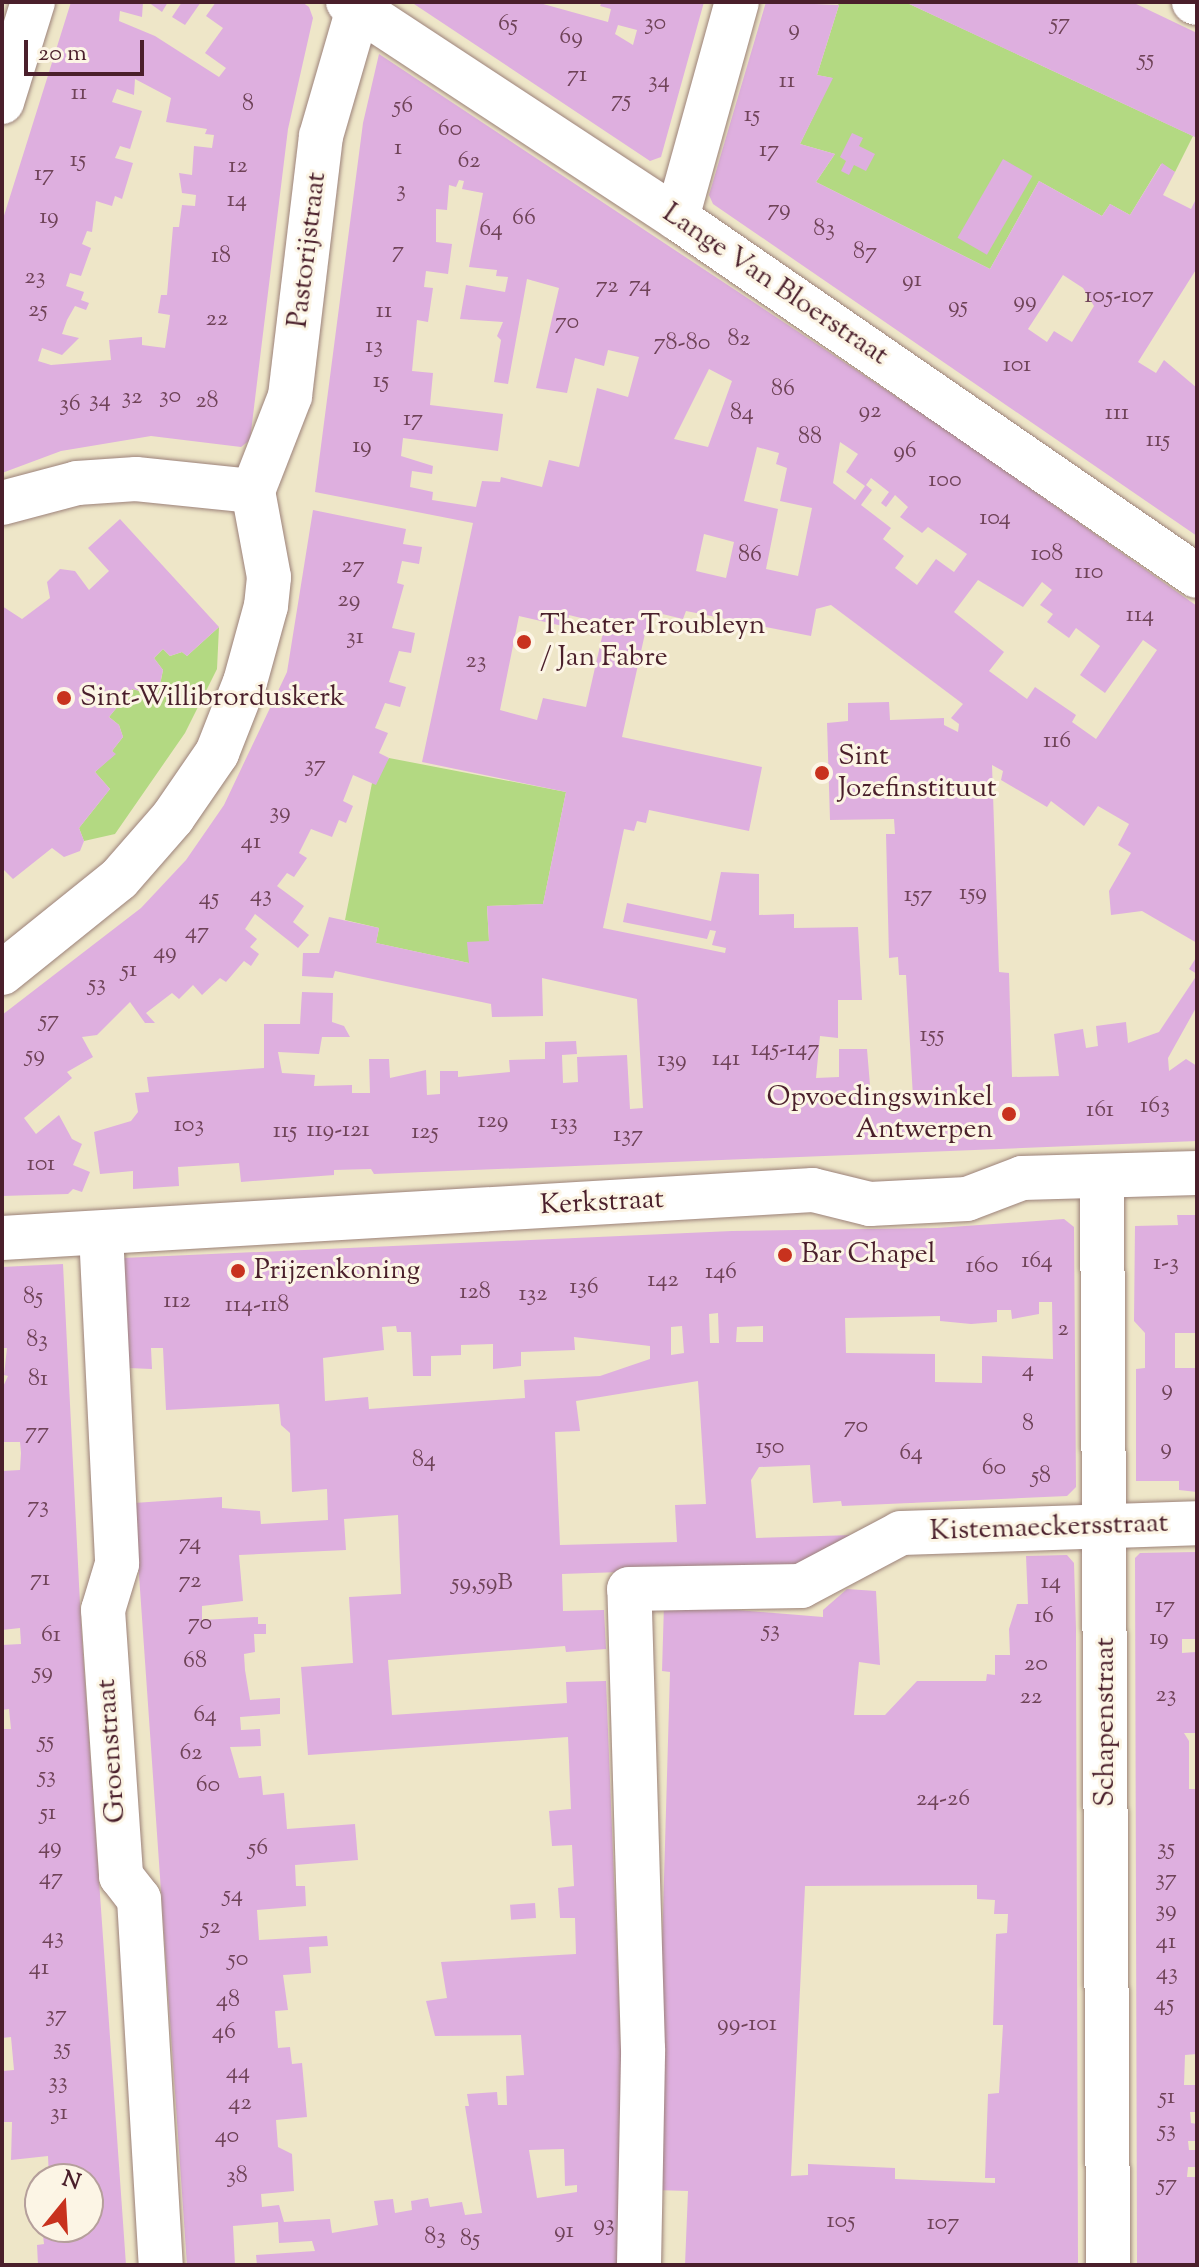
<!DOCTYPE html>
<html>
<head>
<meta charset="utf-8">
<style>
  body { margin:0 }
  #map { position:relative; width:1199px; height:2267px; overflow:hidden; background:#eee6c8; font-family:"Sorts Mill Goudy",serif }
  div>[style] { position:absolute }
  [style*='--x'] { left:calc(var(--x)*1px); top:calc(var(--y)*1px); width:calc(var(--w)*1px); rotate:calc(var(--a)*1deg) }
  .green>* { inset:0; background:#b3d982 }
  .building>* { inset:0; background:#deafdf; transform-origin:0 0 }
  .roads { filter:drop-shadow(0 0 2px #9c827a) drop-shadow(0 0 2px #9c827a) }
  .minor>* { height:44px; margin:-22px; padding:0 22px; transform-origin:22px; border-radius:22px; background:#fff }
  .dots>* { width:22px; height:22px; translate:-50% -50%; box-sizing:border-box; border:4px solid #fcf5e5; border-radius:50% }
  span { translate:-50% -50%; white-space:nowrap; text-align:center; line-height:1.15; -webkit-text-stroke:6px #fcf5e5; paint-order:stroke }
  .number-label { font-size:24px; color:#6f4358 }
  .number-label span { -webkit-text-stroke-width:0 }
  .street-label { font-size:28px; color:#4a1f2b }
  .poi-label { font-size:28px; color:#4a1f2b }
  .left { translate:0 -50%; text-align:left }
  .right { translate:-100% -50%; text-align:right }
  .frame { position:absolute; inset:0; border:4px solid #4a1f2b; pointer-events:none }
  .north { position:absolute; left:24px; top:2163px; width:80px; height:80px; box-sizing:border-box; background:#fcf5e5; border:2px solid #b59f9b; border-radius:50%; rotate:18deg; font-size:22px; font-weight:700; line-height:32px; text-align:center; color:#4a1f2b }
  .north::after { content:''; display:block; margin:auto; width:28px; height:36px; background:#c8321e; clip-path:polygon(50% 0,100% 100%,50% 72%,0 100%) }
  .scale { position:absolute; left:24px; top:40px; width:120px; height:36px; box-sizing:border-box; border:4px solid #4a1f2b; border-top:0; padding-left:10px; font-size:24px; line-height:28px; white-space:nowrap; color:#4a1f2b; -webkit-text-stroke:6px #fcf5e5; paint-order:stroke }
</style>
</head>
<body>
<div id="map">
  <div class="green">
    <div style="clip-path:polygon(835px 2px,905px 2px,1193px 136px,1175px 172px,1161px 164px,1130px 215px,1110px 204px,1102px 216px,1039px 181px,990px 269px,816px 182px,835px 154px,800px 144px,832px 78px,817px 75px,839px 5px)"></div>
    <div style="clip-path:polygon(219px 627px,217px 669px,185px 733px,115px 834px,84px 841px,79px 828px,110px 789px,95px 772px,115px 754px,112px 751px,123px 737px,119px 725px,109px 717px,132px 689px,148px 693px,160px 685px,163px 670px,154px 658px,163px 649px,170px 656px,182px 652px,187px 656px)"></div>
    <div style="clip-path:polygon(389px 758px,566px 792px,543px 904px,487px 906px,489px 941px,469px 963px,376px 943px,379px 928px,345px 920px,372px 783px)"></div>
  </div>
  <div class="building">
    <div style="clip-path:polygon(evenodd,71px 2px,143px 2px,142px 17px,120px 11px,119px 21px,155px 36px,219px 77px,226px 68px,205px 53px,223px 28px,206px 16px,216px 2px,302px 2px,309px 7px,313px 18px,288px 129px,250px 440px,241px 447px,151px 436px,61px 451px,2px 473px,2px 222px,71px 2px,135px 79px,171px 98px,166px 122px,207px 129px,205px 134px,214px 135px,212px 148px,194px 146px,192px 175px,179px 173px,182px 193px,196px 195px,195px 206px,182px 205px,179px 227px,173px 227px,167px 295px,161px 295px,158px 313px,170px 315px,165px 348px,142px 345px,142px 337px,109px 340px,111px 360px,51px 365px,38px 361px,42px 348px,62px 355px,79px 338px,62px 334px,67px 320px,75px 306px,86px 310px,89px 303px,81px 300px,84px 292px,66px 286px,70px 273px,81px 276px,91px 248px,82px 244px,87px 231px,92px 232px,96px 201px,112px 206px,115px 196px,122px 199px,133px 163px,115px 158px,120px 146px,130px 149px,142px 111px,112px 102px,117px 89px,134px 95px,135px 79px)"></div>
    <div style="clip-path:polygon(148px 2px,168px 2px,162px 12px)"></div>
    <div style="clip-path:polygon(182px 2px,201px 2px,185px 25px,172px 17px)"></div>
    <div style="clip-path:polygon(evenodd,411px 2px,536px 2px,608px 22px,611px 9px,600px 6px,602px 2px,704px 2px,661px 157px,650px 161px,411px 2px,618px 25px,637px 30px,633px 45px,615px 34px,618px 25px)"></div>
    <div style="clip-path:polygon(evenodd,766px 2px,839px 5px,817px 75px,833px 78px,800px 144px,835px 154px,816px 182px,990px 269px,1039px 181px,1102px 216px,1110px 204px,1130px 215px,1162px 163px,1175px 172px,1163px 195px,1191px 209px,1197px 197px,1197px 268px,1138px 362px,1156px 373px,1164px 360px,1197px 388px,1197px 536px,713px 204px,709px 195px,766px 2px,1063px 275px,1083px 288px,1094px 306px,1072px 342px,1054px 331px,1047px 342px,1028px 329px,1063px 275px)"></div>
    <div style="clip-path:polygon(905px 2px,1132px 2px,1197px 33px,1197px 138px)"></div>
    <div style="clip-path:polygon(evenodd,379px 54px,960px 439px,1197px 606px,1197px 943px,1142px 911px,1111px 915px,1109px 891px,1131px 853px,1118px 845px,1129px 824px,1098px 806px,1084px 826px,1051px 801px,1047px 807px,1001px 780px,1003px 771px,992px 765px,999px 972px,1009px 973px,1012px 1077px,1059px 1076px,1054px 1034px,1083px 1029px,1086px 1048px,1098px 1046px,1096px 1026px,1126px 1022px,1128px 1043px,1159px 1032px,1197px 975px,1197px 1006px,1168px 1058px,1169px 1071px,1186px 1059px,1197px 1066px,1197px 1141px,374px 1174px,371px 1169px,334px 1170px,334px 1175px,241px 1182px,239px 1163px,178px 1167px,179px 1186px,133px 1189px,133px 1171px,100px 1174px,94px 1132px,131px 1121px,138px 1112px,135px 1093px,149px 1092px,147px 1077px,264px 1068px,264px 1024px,300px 1024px,302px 992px,333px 993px,332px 1022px,344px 1026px,350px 1037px,322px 1037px,319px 1054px,278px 1052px,282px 1073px,315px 1075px,314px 1086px,352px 1085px,352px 1093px,370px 1093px,369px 1059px,389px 1059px,390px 1078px,426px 1070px,427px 1095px,440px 1094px,440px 1071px,458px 1071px,458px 1077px,510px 1072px,509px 1060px,545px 1059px,545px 1042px,576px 1041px,577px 1054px,562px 1055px,563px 1083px,578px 1082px,577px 1057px,627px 1055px,630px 1109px,643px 1108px,637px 999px,542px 978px,543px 1016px,492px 1017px,491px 1004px,335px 971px,333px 978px,302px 976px,303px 953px,319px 953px,329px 917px,379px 928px,376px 943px,469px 963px,467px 942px,489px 941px,487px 906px,543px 904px,566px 792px,422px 762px,473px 523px,315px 492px,363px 123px,379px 54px,459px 180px,464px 181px,462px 189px,483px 193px,469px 267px,497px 270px,496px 276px,508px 277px,505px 292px,466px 285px,460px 319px,503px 322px,497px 336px,501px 340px,494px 382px,508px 384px,527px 279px,559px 288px,536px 388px,567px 393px,575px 358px,604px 366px,608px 350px,639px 357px,628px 397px,597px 388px,579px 467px,549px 460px,542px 487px,501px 477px,500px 482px,482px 481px,476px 507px,432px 500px,433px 492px,410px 487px,412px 471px,432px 474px,433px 466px,401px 456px,403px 438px,498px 451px,503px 414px,430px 405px,433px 373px,412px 371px,417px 320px,428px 322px,433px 288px,424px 287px,426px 271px,448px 274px,452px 244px,436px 242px,436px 209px,447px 210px,449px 185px,456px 187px,459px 180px,379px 54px,709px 369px,732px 381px,708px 447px,674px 439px,709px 369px,379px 54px,840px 442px,858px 454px,846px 472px,865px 486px,855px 500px,833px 483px,840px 442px,379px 54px,757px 447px,779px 453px,776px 464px,787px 468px,780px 501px,812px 508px,798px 576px,766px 569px,778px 509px,744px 501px,757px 447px,379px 54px,871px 478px,889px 492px,881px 503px,886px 507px,895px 495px,908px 507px,900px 517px,922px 533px,928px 527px,967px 554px,954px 572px,936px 559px,917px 585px,895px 568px,904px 556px,883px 539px,891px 528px,861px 505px,872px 490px,866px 485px,871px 478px,379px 54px,704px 534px,734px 542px,726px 578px,696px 571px,704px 534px,379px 54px,978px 580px,1023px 607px,1042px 582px,1052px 590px,1040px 605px,1053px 614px,1047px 622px,1069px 638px,1076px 628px,1100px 646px,1080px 675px,1105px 693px,1143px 640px,1157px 650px,1096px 739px,1072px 722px,1076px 715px,1035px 687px,1027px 699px,989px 671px,1004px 652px,954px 612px,978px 580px,379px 54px,831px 605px,963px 704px,951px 718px,959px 724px,958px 732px,944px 725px,944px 718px,890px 720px,889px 702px,848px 703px,848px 721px,827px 723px,830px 820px,894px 819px,895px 834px,886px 834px,889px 958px,898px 957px,899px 975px,906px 975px,913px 1097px,871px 1097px,867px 1049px,839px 1049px,839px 1077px,816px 1078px,820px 1036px,838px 1038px,838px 1000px,862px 1000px,858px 927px,794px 928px,794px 914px,759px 915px,759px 874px,721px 872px,711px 921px,627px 903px,623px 922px,707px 939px,710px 930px,716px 931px,712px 945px,726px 948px,725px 953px,603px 928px,624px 829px,634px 831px,637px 821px,646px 823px,649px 810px,749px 831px,762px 767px,622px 737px,650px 611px,683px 619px,686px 611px,811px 636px,816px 609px,831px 605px,379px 54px,569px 615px,605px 624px,586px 707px,543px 698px,537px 720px,500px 710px,519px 616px,567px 627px,569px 615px)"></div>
    <div style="clip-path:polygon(852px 133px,863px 138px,859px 146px,875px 154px,866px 171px,854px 165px,849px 175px,841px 171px,846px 161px,840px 157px)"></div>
    <div style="left:1003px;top:159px;width:34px;height:91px;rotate:30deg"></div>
    <div style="clip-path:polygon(313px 510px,406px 529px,403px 544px,422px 547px,419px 564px,402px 561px,397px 583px,404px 585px,392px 628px,415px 633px,411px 653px,399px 651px,389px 682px,406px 687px,400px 707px,385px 703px,375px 728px,388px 733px,379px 753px,389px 758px,376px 785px,353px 775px,343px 801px,353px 806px,346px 823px,339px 820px,332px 837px,311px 829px,299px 853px,307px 858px,294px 877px,287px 873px,277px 886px,304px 906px,293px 922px,309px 935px,298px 948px,255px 914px,245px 929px,257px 939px,250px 947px,259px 954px,251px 966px,244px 961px,226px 982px,220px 978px,202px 995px,193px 985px,179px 999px,172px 993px,146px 1013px,155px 1023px,145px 1023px,130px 1002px,97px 1035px,82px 1037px,93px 1057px,67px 1072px,72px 1078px,24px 1118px,36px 1134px,59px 1115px,72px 1139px,82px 1144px,73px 1165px,90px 1172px,82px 1192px,73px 1189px,68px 1194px,2px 1196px,2px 1015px,141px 908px,186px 860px,224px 805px,287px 672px)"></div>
    <div style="clip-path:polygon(120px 519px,219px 627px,187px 656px,182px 652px,170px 656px,163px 649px,154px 658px,163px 670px,160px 684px,148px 693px,132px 689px,109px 717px,119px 725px,123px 737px,112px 751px,116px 754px,95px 772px,110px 789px,79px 828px,84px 841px,80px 851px,64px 857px,52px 848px,13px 879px,2px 868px,2px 606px,22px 619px,50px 598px,47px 582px,60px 569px,75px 571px,89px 590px,109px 571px,88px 548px)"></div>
    <div style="clip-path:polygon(1197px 956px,1197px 974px,1189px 969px)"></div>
    <div style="clip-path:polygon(1177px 1215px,1197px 1215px,1197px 1333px,1175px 1333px,1175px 1368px,1197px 1368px,1197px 1492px,1179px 1490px,1179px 1481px,1136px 1481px,1136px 1369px,1145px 1368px,1145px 1333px,1134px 1321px,1135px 1226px,1178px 1225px)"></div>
    <div style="clip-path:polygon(evenodd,1064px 1219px,1074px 1227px,1076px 1487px,1067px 1496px,842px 1506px,841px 1501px,813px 1503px,810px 1465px,759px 1467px,751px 1480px,756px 1538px,854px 1535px,798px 1566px,562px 1574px,563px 1611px,604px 1610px,606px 1649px,566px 1652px,565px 1646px,388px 1660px,392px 1715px,567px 1703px,566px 1682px,606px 1681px,621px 2051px,622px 2265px,257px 2265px,256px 2255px,315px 2251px,312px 2241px,279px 2243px,278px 2222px,233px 2226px,235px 2265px,187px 2265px,134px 1503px,222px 1497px,222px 1508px,260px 1511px,261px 1524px,328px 1520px,327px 1489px,292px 1492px,290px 1433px,281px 1425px,279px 1404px,166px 1410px,163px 1348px,151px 1348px,152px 1369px,128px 1368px,122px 1258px,732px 1231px,937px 1228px,1064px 1219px,1039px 1302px,1052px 1302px,1053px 1359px,982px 1356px,982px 1383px,935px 1382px,935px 1354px,846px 1353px,845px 1318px,940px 1316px,940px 1321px,971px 1324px,997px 1322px,997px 1310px,1011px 1310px,1012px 1319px,1039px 1314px,1039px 1302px,1064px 1219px,718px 1313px,719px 1343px,710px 1343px,709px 1314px,718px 1313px,1064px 1219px,396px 1326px,397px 1332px,411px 1332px,413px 1376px,431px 1376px,431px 1356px,461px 1355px,461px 1345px,493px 1344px,493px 1369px,521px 1366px,521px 1352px,575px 1350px,574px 1337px,650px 1346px,650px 1359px,600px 1376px,524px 1380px,525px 1398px,369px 1409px,368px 1397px,325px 1401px,323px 1358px,384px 1350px,382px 1327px,396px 1326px,1064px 1219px,682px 1326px,684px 1353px,671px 1355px,671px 1327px,682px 1326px,1064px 1219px,763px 1326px,763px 1342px,736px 1342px,737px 1327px,763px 1326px,1064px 1219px,698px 1381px,706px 1504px,675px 1505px,677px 1542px,560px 1545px,555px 1432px,580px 1431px,576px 1401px,698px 1381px,1064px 1219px,398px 1515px,401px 1594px,349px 1597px,353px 1663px,301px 1667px,308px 1755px,568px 1737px,571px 1809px,549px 1811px,552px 1846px,572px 1845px,574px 1886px,558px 1888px,560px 1918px,575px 1918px,576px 1954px,441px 1962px,447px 1998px,426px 2001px,435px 2036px,521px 2035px,524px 2075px,506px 2076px,507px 2105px,498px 2105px,497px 2092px,467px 2094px,469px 2106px,465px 2106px,482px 2213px,465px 2215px,462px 2202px,430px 2207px,428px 2198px,411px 2201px,412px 2210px,395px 2213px,393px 2199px,374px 2201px,378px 2225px,332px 2233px,330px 2219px,284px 2222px,279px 2205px,262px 2207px,261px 2194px,294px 2191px,292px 2154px,278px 2147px,276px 2120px,307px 2117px,302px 2063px,292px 2064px,290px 2047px,278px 2048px,275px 2011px,288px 2010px,283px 1975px,311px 1973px,309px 1947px,328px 1946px,327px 1936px,259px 1940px,257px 1910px,306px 1906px,305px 1886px,296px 1886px,295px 1865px,358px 1860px,355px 1824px,287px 1829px,284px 1793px,263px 1795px,261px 1776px,239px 1778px,230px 1747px,261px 1746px,260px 1729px,241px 1730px,240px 1717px,280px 1714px,280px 1698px,250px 1700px,245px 1670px,244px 1654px,255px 1652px,254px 1634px,266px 1634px,266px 1624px,258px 1624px,258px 1617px,202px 1620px,202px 1606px,243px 1601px,239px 1555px,346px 1550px,344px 1519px,398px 1515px,1064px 1219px,564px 2149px,565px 2186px,577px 2185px,577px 2192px,537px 2198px,529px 2150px,564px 2149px)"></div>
    <div style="clip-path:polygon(63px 1264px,81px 1624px,126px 2265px,38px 2265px,37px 2245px,44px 2244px,43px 2235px,53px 2234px,52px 2227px,88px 2227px,88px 2179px,49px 2179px,48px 2156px,11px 2160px,12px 2122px,2px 2122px,2px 2071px,14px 2070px,11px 2037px,2px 2038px,2px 1729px,11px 1729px,9px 1709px,2px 1710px,2px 1645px,21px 1644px,20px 1628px,2px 1630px,2px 1471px,20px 1470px,21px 1453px,20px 1442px,2px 1442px,2px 1389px,8px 1376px,4px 1375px,7px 1348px,2px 1348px,2px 1267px)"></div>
    <div style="clip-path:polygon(1197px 1552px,1196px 1639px,1182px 1639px,1182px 1653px,1196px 1652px,1197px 1733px,1184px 1733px,1189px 1741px,1189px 1789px,1197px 1789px,1197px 2054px,1185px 2055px,1184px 2085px,1197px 2085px,1197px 2112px,1190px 2112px,1191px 2123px,1197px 2124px,1197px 2141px,1188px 2141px,1189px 2150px,1197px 2150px,1197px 2167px,1188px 2167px,1187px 2177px,1197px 2177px,1197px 2265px,1137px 2265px,1135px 1558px,1140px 1553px)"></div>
    <div style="clip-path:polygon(evenodd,1067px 1555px,1074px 1563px,1076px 1629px,1078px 2265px,685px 2265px,688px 2191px,655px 2190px,670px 1672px,662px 1671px,664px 1604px,823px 1617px,823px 1610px,847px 1589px,876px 1591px,880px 1665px,859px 1662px,854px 1715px,885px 1715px,917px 1681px,986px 1681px,987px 1674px,995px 1675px,995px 1655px,1010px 1655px,1009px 1629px,1017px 1604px,1028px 1604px,1026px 1556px,1067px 1555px,977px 1885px,977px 1899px,995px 1900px,994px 1914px,1008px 1914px,1007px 1933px,996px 1934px,993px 2025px,1003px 2025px,999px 2093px,988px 2094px,985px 2178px,995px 2178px,995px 2183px,895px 2179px,895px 2168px,808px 2164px,808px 2175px,791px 2176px,805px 1886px,977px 1885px)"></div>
    <div style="left:535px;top:1903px;width:15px;height:25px;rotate:86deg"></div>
  </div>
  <div class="roads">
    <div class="minor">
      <div style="--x:348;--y:2;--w:394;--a:33.3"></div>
      <div style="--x:677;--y:218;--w:631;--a:34.55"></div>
      <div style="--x:1194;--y:2;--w:3;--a:18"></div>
      <div style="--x:2;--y:102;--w:105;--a:-72.8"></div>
      <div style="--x:677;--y:218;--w:224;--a:-74.5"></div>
      <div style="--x:2;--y:503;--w:78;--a:-14.9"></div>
      <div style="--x:77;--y:483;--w:59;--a:-3.9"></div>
      <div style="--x:136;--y:479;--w:118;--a:5.9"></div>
      <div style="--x:2;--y:973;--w:150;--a:-38.8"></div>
      <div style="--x:119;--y:879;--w:82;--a:-48.9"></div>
      <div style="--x:173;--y:817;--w:78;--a:-55.5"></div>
      <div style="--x:217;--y:753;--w:76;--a:-68.5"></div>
      <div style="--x:245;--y:682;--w:79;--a:-74.6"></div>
      <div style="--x:266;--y:606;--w:29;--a:-84"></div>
      <div style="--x:269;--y:577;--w:87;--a:-100.5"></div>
      <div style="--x:253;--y:491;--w:102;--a:-68.7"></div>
      <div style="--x:290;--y:396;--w:262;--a:-83.2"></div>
      <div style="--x:321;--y:136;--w:140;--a:-73.8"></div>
      <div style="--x:1102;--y:1180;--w:1085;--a:89.68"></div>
      <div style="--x:101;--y:1233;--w:331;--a:87.2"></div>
      <div style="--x:117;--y:1564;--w:48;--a:106.9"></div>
      <div style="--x:103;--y:1610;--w:267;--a:86.1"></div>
      <div style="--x:121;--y:1876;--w:29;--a:52"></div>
      <div style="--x:139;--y:1899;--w:367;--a:86.6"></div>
      <div style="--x:2;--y:1238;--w:812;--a:-3.39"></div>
      <div style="--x:813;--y:1190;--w:59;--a:13.8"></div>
      <div style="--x:870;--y:1204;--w:97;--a:-3"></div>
      <div style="--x:967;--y:1199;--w:59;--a:-20.9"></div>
      <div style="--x:1022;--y:1178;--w:175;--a:-1.6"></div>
      <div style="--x:639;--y:2265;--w:216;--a:-88.9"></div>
      <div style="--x:643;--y:2049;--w:460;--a:-91.7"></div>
      <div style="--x:629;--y:1589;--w:172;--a:-1"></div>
      <div style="--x:801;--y:1586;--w:113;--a:-27.9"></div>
      <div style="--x:901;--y:1533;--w:296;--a:-1.9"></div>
    </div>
  </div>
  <div class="dots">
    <div style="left:524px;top:642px;background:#c8321e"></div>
    <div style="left:64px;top:698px;background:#c8321e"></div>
    <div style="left:822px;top:773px;background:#c8321e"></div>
    <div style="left:1009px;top:1114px;background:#c8321e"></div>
    <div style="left:785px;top:1255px;background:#c8321e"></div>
    <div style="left:238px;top:1271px;background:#c8321e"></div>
  </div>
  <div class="number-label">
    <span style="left:655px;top:24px">30</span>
    <span style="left:1060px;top:24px">57</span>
    <span style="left:508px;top:25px">65</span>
    <span style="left:794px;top:30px">9</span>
    <span style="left:571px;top:38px">69</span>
    <span style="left:1146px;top:60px">55</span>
    <span style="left:577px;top:76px">71</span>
    <span style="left:659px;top:82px">34</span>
    <span style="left:787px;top:82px">11</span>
    <span style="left:79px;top:94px">11</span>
    <span style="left:621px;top:101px">75</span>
    <span style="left:248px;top:105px">8</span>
    <span style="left:403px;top:107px">56</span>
    <span style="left:752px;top:116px">15</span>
    <span style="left:450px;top:130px">60</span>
    <span style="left:398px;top:149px">1</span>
    <span style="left:769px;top:151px">17</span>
    <span style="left:78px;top:161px">15</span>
    <span style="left:469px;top:162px">62</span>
    <span style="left:238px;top:167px">12</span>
    <span style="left:44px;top:175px">17</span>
    <span style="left:401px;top:191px">3</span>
    <span style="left:237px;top:201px">14</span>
    <span style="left:779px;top:210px">79</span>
    <span style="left:49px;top:218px">19</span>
    <span style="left:524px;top:219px">66</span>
    <span style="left:491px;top:230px">64</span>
    <span style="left:824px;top:230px">83</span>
    <span style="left:398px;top:252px">7</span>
    <span style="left:865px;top:253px">87</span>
    <span style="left:221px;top:257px">18</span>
    <span style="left:35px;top:278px">23</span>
    <span style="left:912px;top:281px">91</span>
    <span style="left:640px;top:286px">74</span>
    <span style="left:607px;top:287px">72</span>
    <span style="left:1119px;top:297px">105-107</span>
    <span style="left:1025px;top:302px">99</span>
    <span style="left:958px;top:307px">95</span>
    <span style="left:38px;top:311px">25</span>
    <span style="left:384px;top:312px">11</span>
    <span style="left:217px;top:320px">22</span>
    <span style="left:567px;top:323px">70</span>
    <span style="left:739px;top:340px">82</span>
    <span style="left:682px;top:344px">78-80</span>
    <span style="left:374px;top:347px">13</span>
    <span style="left:1017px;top:366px">101</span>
    <span style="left:381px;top:382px">15</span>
    <span style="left:783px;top:390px">86</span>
    <span style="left:170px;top:397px">30</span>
    <span style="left:132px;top:398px">32</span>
    <span style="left:100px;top:401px">34</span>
    <span style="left:207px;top:402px">28</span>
    <span style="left:70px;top:405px">36</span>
    <span style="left:870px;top:412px">92</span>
    <span style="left:742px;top:414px">84</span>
    <span style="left:1117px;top:414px">111</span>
    <span style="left:413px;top:420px">17</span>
    <span style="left:810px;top:438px">88</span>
    <span style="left:1158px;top:441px">115</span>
    <span style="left:362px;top:447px">19</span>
    <span style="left:905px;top:452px">96</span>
    <span style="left:945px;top:481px">100</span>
    <span style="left:995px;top:519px">104</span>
    <span style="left:1047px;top:555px">108</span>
    <span style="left:750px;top:556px">86</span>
    <span style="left:353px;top:567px">27</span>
    <span style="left:1089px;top:573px">110</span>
    <span style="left:349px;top:601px">29</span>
    <span style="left:1140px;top:616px">114</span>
    <span style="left:355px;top:638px">31</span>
    <span style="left:476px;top:662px">23</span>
    <span style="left:1057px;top:742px">116</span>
    <span style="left:315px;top:766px">37</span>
    <span style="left:280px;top:813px">39</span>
    <span style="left:251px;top:843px">41</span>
    <span style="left:973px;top:894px">159</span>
    <span style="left:261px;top:896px">43</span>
    <span style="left:918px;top:896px">157</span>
    <span style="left:209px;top:899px">45</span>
    <span style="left:197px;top:933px">47</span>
    <span style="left:165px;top:953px">49</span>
    <span style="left:129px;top:971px">51</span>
    <span style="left:97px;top:985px">53</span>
    <span style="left:49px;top:1021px">57</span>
    <span style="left:932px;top:1036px">155</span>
    <span style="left:785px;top:1050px">145-147</span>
    <span style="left:35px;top:1056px">59</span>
    <span style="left:726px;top:1060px">141</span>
    <span style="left:672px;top:1061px">139</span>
    <span style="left:1155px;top:1107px">163</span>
    <span style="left:1100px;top:1111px">161</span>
    <span style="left:493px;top:1122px">129</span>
    <span style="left:564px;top:1124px">133</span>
    <span style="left:189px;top:1126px">103</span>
    <span style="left:338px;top:1131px">119-121</span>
    <span style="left:285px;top:1132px">115</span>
    <span style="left:425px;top:1133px">125</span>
    <span style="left:628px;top:1136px">137</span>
    <span style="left:41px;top:1165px">101</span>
    <span style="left:1037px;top:1262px">164</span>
    <span style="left:1166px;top:1264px">1-3</span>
    <span style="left:982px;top:1267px">160</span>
    <span style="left:721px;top:1273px">146</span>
    <span style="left:663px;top:1281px">142</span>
    <span style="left:584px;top:1288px">136</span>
    <span style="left:475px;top:1293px">128</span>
    <span style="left:533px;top:1295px">132</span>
    <span style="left:33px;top:1298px">85</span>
    <span style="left:177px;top:1302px">112</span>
    <span style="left:257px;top:1306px">114-118</span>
    <span style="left:1063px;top:1330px">2</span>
    <span style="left:37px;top:1341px">83</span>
    <span style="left:1028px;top:1371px">4</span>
    <span style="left:38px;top:1380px">81</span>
    <span style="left:1167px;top:1390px">9</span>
    <span style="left:1028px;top:1425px">8</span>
    <span style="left:856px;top:1427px">70</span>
    <span style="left:37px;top:1433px">77</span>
    <span style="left:770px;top:1448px">150</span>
    <span style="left:1166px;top:1449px">9</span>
    <span style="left:911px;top:1454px">64</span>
    <span style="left:424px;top:1461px">84</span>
    <span style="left:994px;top:1469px">60</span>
    <span style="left:1041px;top:1477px">58</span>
    <span style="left:38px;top:1507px">73</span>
    <span style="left:190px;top:1544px">74</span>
    <span style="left:40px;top:1580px">71</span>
    <span style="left:190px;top:1582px">72</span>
    <span style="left:1051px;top:1583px">14</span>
    <span style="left:482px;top:1584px">59,59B</span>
    <span style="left:1165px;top:1607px">17</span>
    <span style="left:1044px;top:1617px">16</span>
    <span style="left:200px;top:1624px">70</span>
    <span style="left:771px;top:1631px">53</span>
    <span style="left:51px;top:1636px">61</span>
    <span style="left:1159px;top:1639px">19</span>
    <span style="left:195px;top:1662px">68</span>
    <span style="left:1036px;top:1665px">20</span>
    <span style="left:43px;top:1673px">59</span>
    <span style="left:1166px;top:1696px">23</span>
    <span style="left:1031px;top:1698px">22</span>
    <span style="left:205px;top:1716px">64</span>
    <span style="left:46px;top:1742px">55</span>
    <span style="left:191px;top:1754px">62</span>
    <span style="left:47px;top:1777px">53</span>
    <span style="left:208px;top:1786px">60</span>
    <span style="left:943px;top:1800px">24-26</span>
    <span style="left:48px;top:1814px">51</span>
    <span style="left:50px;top:1848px">49</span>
    <span style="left:258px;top:1849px">56</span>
    <span style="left:1166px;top:1849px">35</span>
    <span style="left:51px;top:1879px">47</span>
    <span style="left:1166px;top:1880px">37</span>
    <span style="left:233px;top:1896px">54</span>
    <span style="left:1166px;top:1911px">39</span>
    <span style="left:211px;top:1928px">52</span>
    <span style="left:53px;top:1938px">43</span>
    <span style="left:1166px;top:1943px">41</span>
    <span style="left:238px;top:1960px">50</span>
    <span style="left:39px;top:1969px">41</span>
    <span style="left:1167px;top:1974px">43</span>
    <span style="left:228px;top:2001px">48</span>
    <span style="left:1164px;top:2005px">45</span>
    <span style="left:56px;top:2016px">37</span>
    <span style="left:747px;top:2025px">99-101</span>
    <span style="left:224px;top:2033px">46</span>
    <span style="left:62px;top:2049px">35</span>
    <span style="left:238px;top:2073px">44</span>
    <span style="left:58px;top:2083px">33</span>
    <span style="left:1167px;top:2098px">51</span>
    <span style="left:240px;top:2104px">42</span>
    <span style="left:59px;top:2114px">31</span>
    <span style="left:1167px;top:2131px">53</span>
    <span style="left:227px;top:2137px">40</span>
    <span style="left:237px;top:2177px">38</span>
    <span style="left:1167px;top:2185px">57</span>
    <span style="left:841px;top:2222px">105</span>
    <span style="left:943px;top:2224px">107</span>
    <span style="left:604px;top:2225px">93</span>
    <span style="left:564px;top:2232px">91</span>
    <span style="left:435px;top:2238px">83</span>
    <span style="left:470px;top:2240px">85</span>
  </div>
  <div class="street-label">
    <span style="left:308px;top:250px;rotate:-83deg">Pastorijstraat</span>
    <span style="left:775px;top:285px;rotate:34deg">Lange Van Bloerstraat</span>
    <span style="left:602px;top:1203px;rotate:-3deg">Kerkstraat</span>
    <span style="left:1049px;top:1528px;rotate:-2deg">Kistemaeckersstraat</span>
    <span style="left:1106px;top:1722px;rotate:-90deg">Schapenstraat</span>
    <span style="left:112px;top:1751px;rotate:-94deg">Groenstraat</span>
  </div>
  <div class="poi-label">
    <span class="left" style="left:540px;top:642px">Theater Troubleyn<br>/ Jan Fabre</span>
    <span class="left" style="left:80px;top:698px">Sint-Willibrorduskerk</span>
    <span class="left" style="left:838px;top:773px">Sint<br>Jozefinstituut</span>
    <span class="right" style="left:993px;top:1114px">Opvoedingswinkel<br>Antwerpen</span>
    <span class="left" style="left:801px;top:1255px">Bar Chapel</span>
    <span class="left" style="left:254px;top:1271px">Prijzenkoning</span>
  </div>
  <div class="frame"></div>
  <div class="north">N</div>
  <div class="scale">20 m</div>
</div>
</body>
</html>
